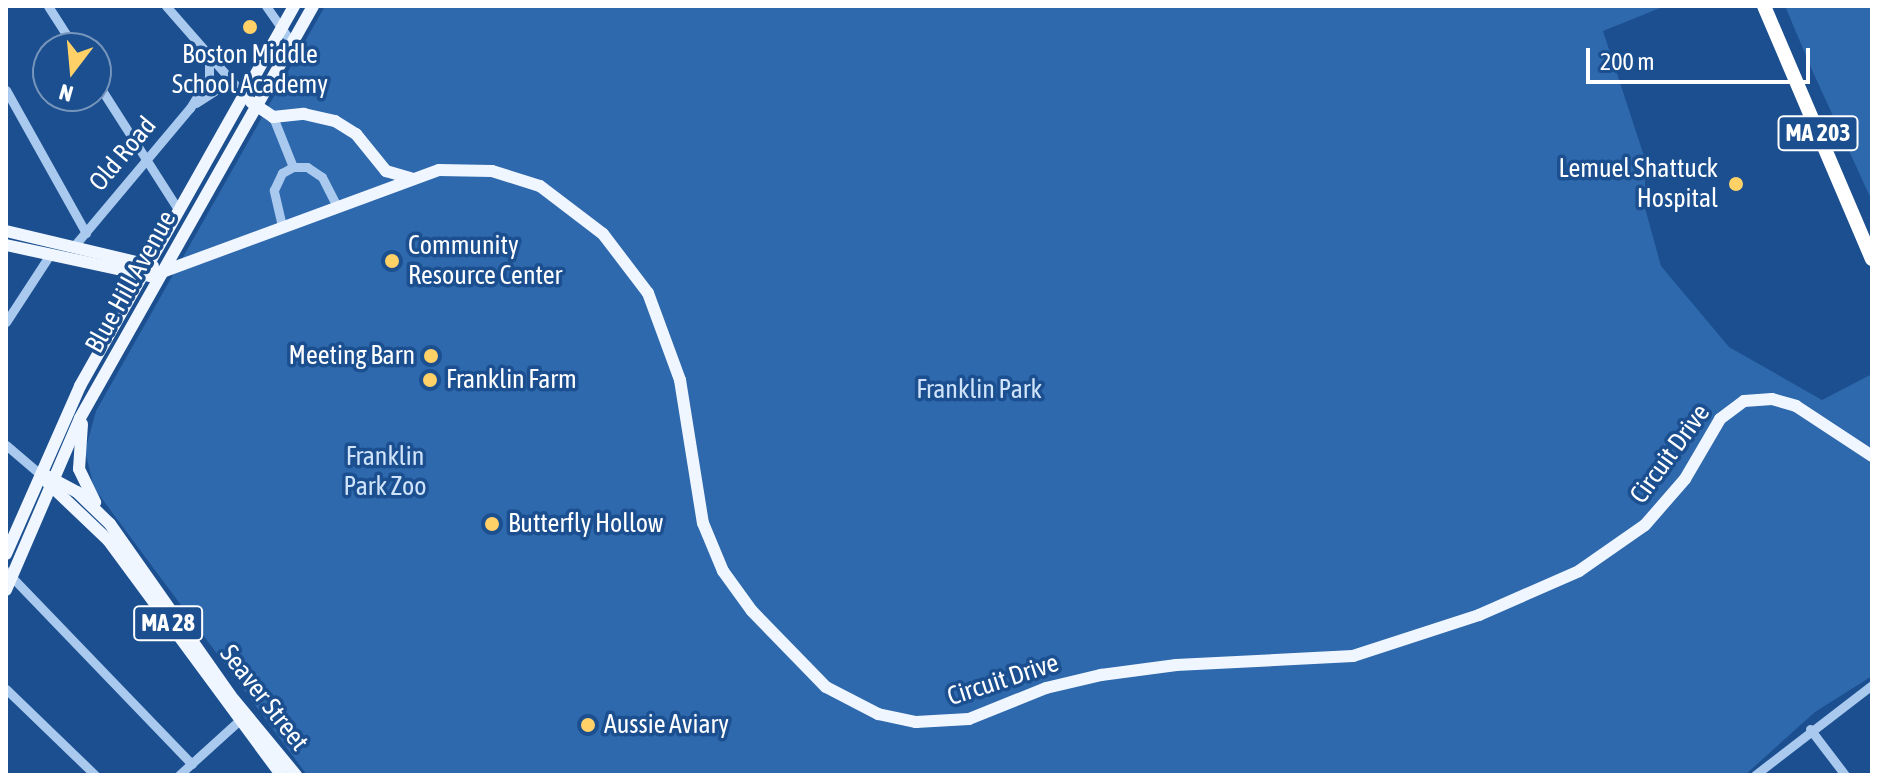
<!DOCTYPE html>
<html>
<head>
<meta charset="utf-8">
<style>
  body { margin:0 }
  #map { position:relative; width:1878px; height:781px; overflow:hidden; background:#1b4f8f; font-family:"Asap Condensed",sans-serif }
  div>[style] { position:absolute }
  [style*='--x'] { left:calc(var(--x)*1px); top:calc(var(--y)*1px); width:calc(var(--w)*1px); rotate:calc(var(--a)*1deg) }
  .green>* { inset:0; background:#2e69ad }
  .minor>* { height:9px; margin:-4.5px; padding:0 4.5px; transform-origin:4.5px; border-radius:4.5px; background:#a9c9ee }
  .major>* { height:12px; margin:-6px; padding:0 6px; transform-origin:6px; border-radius:6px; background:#f0f6ff }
  .highway>* { height:14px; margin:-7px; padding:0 7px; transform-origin:7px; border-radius:7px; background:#fff }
  .dots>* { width:22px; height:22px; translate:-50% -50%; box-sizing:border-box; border:4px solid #1b4f8f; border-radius:50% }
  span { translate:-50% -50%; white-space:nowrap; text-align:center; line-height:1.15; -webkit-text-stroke:7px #1b4f8f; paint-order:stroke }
  .shield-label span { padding:2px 6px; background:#1b4f8f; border:2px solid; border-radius:6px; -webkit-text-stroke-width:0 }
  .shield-label { font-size:24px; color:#fff; font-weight:700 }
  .poi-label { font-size:26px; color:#fff }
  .right { translate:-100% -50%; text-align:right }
  .left { translate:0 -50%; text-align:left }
  .street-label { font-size:26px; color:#fff }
  .park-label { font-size:26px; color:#cfe3fa }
  .frame { position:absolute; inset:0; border:8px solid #fff; pointer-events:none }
  .north { position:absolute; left:32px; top:32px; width:80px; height:80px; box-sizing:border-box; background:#1b4f8f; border:2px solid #7695bc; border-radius:50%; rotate:196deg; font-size:22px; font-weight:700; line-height:32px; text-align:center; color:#fff }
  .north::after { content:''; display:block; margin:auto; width:28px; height:36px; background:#ffd166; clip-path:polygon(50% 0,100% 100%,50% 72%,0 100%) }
  .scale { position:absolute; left:1586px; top:48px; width:224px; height:36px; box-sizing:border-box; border:4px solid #fff; border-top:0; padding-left:10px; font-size:24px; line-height:28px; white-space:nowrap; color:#fff; -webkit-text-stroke:6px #1b4f8f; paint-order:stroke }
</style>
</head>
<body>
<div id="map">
  <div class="green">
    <div style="clip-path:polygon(325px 6px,1665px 6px,1603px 31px,1645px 159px,1645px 208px,1661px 266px,1729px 347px,1822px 400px,1872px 374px,1872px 676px,1815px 712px,1745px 775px,307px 775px,94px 488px,85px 451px,96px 411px)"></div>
    <div style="clip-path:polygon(1785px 6px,1872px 6px,1872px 201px,1812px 70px)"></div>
  </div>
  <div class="minor">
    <div style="--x:48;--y:6;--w:50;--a:57.3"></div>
    <div style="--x:166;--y:6;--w:117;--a:48.8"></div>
    <div style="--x:266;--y:6;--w:45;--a:54.9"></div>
    <div style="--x:96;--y:81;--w:152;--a:57.4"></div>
    <div style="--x:6;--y:90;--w:164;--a:60.8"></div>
    <div style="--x:196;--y:103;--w:30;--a:-33"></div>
    <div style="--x:221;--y:87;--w:13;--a:-4"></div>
    <div style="--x:273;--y:117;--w:54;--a:68.2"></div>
    <div style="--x:282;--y:226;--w:37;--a:-103"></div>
    <div style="--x:274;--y:190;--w:19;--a:-65"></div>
    <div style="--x:282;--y:173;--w:13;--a:-29"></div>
    <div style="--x:293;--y:167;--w:14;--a:0"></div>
    <div style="--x:307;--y:167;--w:18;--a:34"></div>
    <div style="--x:322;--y:177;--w:31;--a:63"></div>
    <div style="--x:74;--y:246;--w:180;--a:-50"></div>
    <div style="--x:190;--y:108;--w:36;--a:-58"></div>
    <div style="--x:209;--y:77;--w:17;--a:-90"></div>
    <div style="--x:6;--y:322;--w:82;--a:-56.9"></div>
    <div style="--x:6;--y:445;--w:45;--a:40.5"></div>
    <div style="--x:6;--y:571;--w:268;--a:46.1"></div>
    <div style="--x:6;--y:689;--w:124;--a:44"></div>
    <div style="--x:1810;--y:729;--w:58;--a:52.7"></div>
    <div style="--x:179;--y:775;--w:88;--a:-42.2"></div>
    <div style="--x:1755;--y:775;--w:148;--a:-37.6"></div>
  </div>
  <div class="major">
    <div style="--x:251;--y:102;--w:27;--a:34"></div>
    <div style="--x:273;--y:117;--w:31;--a:-6"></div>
    <div style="--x:304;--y:114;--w:32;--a:13"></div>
    <div style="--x:335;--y:121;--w:25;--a:32"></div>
    <div style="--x:356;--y:134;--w:48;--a:51"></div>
    <div style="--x:386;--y:171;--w:26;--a:16"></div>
    <div style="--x:6;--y:231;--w:151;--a:13.4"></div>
    <div style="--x:6;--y:245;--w:148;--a:12.1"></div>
    <div style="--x:151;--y:276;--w:307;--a:-20.2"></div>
    <div style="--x:439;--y:170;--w:53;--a:1.1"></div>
    <div style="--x:492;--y:171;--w:50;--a:17.4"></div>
    <div style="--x:540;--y:186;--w:79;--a:37.3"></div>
    <div style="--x:603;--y:234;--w:74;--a:52.7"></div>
    <div style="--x:648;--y:293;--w:93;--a:69.8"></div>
    <div style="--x:680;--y:380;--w:145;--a:80.9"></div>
    <div style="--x:703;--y:523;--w:52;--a:67.4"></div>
    <div style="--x:723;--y:571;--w:49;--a:54.1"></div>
    <div style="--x:752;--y:611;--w:106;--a:45.8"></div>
    <div style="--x:826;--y:687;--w:59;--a:27.4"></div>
    <div style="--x:878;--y:714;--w:39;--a:12"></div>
    <div style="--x:916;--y:722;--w:53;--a:-3.2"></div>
    <div style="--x:969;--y:719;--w:83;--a:-21.9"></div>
    <div style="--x:1046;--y:688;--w:57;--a:-13.3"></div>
    <div style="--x:1101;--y:675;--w:76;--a:-7.6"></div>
    <div style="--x:1176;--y:665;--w:177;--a:-2.9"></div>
    <div style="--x:1353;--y:656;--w:133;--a:-18"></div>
    <div style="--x:1479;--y:615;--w:109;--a:-23.7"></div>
    <div style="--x:1579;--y:571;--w:80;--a:-34.9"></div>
    <div style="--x:1645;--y:525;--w:61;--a:-49"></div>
    <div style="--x:1685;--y:479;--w:69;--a:-59.7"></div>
    <div style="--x:1720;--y:419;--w:30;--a:-37"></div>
    <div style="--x:1744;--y:401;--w:28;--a:-4"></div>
    <div style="--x:1772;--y:399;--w:25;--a:16"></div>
    <div style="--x:1796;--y:406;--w:91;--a:33.3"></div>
    <div style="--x:82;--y:424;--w:45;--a:93.8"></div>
    <div style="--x:79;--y:469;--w:37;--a:64"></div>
    <div style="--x:47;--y:476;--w:34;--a:28"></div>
    <div style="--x:77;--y:492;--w:46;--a:44.1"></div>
    <div style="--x:110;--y:524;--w:209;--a:54.9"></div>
    <div style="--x:230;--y:695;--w:104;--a:50.5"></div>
    <div style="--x:47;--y:482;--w:84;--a:43.6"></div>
    <div style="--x:108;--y:540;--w:292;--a:53.6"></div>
    <div style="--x:6;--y:554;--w:184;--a:-66.2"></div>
    <div style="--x:80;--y:386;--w:436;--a:-60.6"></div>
    <div style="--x:6;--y:590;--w:187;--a:-66.7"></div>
    <div style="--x:80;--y:418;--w:473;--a:-60.5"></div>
  </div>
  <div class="highway">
    <div style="--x:1764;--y:6;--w:275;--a:66.9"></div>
  </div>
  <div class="dots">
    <div style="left:250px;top:27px;background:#ffd166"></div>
    <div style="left:1736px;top:184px;background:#ffd166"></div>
    <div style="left:392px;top:261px;background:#ffd166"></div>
    <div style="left:431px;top:356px;background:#ffd166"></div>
    <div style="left:430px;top:380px;background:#ffd166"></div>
    <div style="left:492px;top:524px;background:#ffd166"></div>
    <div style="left:588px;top:725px;background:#ffd166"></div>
  </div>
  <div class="shield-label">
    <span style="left:1818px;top:133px">MA 203</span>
    <span style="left:168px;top:623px">MA 28</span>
  </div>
  <div class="poi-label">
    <span style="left:250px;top:70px">Boston Middle<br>School Academy</span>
    <span class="right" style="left:1718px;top:184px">Lemuel Shattuck<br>Hospital</span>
    <span class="left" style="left:408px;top:261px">Community<br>Resource Center</span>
    <span class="right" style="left:415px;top:356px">Meeting Barn</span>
    <span class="left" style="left:446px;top:380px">Franklin Farm</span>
    <span class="left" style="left:508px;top:524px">Butterfly Hollow</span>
    <span class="left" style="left:604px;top:725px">Aussie Aviary</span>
  </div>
  <div class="street-label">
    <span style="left:123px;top:154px;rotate:-50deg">Old Road</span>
    <span style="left:131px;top:282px;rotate:-61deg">Blue Hill Avenue</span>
    <span style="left:1670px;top:454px;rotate:-54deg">Circuit Drive</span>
    <span style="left:1003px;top:680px;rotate:-18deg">Circuit Drive</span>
    <span style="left:264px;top:698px;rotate:52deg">Seaver Street</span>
  </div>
  <div class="park-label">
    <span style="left:979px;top:390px">Franklin Park</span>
    <span style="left:385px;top:472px">Franklin<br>Park Zoo</span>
  </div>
  <div class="frame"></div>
  <div class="north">N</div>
  <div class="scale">200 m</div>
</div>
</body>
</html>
